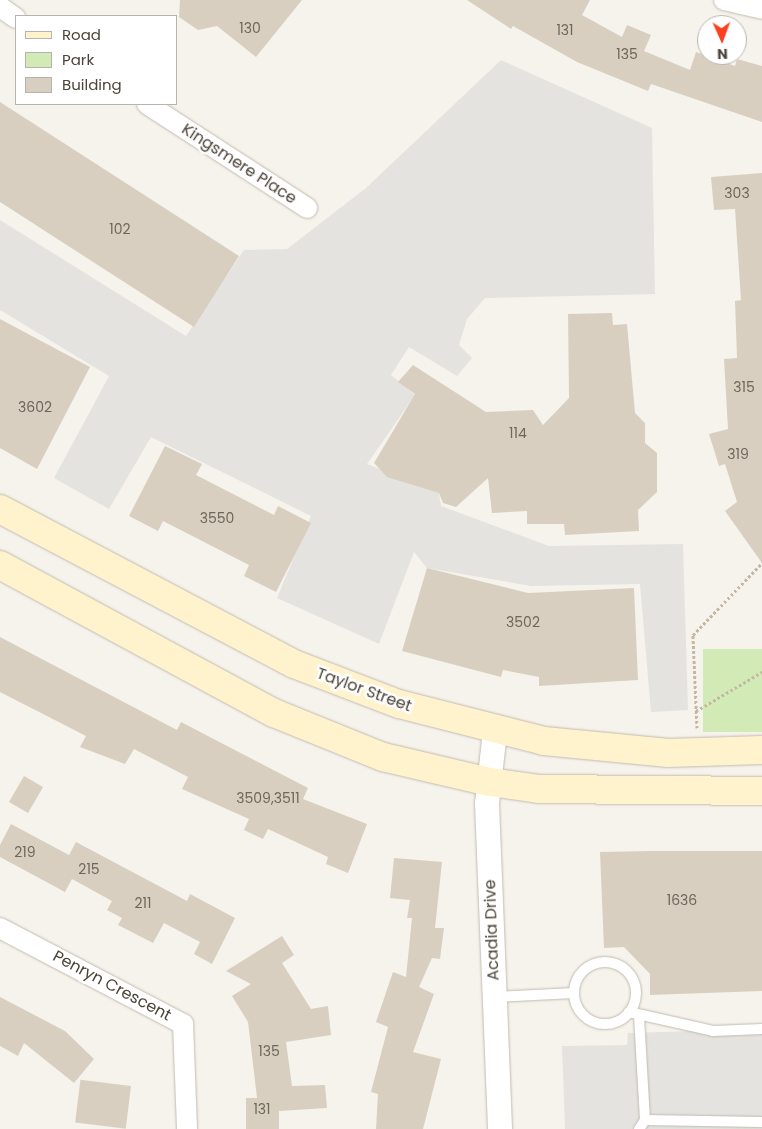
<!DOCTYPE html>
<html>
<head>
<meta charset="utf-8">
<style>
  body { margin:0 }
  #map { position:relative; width:762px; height:1129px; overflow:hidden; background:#f6f3ec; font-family:Poppins,sans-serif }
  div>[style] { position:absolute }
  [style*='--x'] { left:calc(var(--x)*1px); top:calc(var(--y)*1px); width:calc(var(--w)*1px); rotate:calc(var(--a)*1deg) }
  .green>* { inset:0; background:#d2eab5; transform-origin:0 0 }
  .parking>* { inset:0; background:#e5e3e0 }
  .building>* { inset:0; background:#d8cfc1; transform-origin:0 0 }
  .path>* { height:3px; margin-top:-1.5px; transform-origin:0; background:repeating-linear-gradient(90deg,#c4b79f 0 2.5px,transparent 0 5px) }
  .roads { filter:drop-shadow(0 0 1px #c2bbae) drop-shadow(0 0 1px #c2bbae) }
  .service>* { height:10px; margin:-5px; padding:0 5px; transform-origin:5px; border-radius:5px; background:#fff }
  .service>.ring { margin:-5px; padding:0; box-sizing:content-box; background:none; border:10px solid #fff; border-radius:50% }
  .minor>* { height:20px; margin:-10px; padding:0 10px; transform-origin:10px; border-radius:10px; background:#fff }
  .tertiary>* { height:24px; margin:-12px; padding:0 12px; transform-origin:12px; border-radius:12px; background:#fff }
  .secondary>* { height:28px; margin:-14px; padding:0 14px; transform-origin:14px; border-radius:14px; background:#fff3cd }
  span { translate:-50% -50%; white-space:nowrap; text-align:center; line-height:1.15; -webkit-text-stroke:5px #fff; paint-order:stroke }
  .number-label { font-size:14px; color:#6e675b }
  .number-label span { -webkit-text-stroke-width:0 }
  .street-label { font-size:16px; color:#4b4439 }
  .legend { position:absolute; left:15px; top:15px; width:162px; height:90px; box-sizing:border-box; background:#fff; border:1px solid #b7b4b0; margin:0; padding:6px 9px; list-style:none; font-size:15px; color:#4b4439 }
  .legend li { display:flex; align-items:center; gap:10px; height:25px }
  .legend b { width:25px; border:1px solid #b7b4b0 }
  .north { position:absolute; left:697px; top:15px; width:50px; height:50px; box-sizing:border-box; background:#fff; border:1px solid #b7b4b0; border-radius:50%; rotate:178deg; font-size:14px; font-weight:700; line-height:20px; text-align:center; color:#4b4439 }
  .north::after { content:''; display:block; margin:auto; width:18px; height:22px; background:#fc3f1d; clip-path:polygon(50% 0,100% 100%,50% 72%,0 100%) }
</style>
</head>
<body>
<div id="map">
  <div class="green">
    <div style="left:762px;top:649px;width:83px;height:59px;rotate:90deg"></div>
  </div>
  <div class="parking">
    <div style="clip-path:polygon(501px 60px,652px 128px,655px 294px,485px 298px,467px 319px,459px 345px,472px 358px,457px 376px,409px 347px,391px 375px,415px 395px,367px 464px,439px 493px,441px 506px,549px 546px,683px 544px,688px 710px,651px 712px,640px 584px,531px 586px,427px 568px,414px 552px,379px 644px,277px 598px,311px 516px,151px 437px,109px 509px,54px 478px,109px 376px,0 310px,0 220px,186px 336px,244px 250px,287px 249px,366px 188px)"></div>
    <div style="clip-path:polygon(762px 1029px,762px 1129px,565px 1129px,562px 1046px,627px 1045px,628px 1033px)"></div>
  </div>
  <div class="building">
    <div style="clip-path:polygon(180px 0,302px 0,256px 57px,217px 26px,198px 30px,179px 17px)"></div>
    <div style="clip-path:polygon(467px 0,590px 0,582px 15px,622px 37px,627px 25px,651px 35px,644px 51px,690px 70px,696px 52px,735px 66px,737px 59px,762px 66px,762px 122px,651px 84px,648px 91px,577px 62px,513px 26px,511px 29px)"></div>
    <div style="clip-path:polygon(0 102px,239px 256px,194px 327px,0 202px)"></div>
    <div style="clip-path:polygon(762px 173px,762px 563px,725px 511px,737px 502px,725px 464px,719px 466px,709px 434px,728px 429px,724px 359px,737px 358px,735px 301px,741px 300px,735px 209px,714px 210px,711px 177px)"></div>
    <div style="clip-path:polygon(612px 313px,613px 325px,627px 324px,635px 413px,645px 423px,645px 443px,657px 453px,657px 492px,638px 510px,639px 531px,565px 535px,564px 524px,527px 524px,527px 511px,492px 513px,488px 478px,456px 507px,443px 503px,439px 493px,387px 477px,374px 463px,415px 394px,398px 382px,413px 365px,486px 412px,533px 410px,543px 425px,569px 398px,568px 314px)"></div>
    <div style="clip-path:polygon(0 319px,90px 367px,37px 469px,0 448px)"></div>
    <div style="clip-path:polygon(165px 446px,202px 464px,196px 475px,274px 515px,278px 506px,311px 523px,276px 592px,244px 576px,249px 565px,163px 521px,158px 531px,129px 516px)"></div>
    <div style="clip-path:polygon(427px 568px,528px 593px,634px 588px,638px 680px,539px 686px,539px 677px,503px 670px,501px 677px,402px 651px)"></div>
    <div style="clip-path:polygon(0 637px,177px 730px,181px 722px,308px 788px,303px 799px,367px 824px,348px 873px,326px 864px,328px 857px,268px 829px,263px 839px,244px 830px,249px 819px,182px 789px,188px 777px,134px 749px,125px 764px,80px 747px,86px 736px,0 692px)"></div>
    <div style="left:24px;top:776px;width:22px;height:30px;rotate:30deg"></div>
    <div style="clip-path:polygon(11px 824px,69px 855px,76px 842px,187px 901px,190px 894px,235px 918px,212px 964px,194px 954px,200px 942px,164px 923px,153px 943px,118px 925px,122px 918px,107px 910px,112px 901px,72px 879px,65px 892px,0 857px,0 845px)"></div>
    <div style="clip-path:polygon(649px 851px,762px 851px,762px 991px,650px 995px,650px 974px,624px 947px,604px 948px,600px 852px)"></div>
    <div style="clip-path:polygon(394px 858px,442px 862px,435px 928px,444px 928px,440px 959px,432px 958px,419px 987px,434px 994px,413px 1052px,441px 1059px,423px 1129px,376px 1129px,378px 1094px,371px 1092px,388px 1027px,376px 1022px,393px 972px,406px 977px,412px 918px,407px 918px,410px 900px,390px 898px)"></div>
    <div style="clip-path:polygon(282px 936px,294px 955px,282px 963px,311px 1009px,328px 1006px,331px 1035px,286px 1042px,292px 1086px,325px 1085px,327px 1108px,279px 1111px,279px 1129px,246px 1129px,246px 1098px,257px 1098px,248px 1022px,232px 996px,251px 984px,226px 971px)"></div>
    <div style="clip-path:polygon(0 997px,65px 1031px,94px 1059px,74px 1083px,24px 1043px,18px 1056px,0 1046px)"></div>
    <div style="left:131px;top:1086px;width:43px;height:51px;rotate:97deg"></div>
  </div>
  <div class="path">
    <div style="--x:696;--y:711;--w:77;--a:-30.6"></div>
    <div style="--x:697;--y:728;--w:93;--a:-92.5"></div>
    <div style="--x:693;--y:635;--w:100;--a:-46.2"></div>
  </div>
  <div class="roads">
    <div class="service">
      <div class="ring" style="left:574px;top:962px;width:52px;height:52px"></div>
      <div style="--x:495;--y:997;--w:79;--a:-2.9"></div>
      <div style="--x:629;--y:1012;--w:86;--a:12.7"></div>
      <div style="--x:713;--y:1031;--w:49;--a:-2.3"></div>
      <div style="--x:645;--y:1120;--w:117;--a:1"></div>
      <div style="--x:639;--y:1129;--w:11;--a:-56"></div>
      <div style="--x:645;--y:1120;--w:105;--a:-93.3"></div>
    </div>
    <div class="minor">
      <div style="--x:724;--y:0;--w:39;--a:13"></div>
      <div style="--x:0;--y:7;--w:19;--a:35"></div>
      <div style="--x:147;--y:104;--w:191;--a:33"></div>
      <div style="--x:0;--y:928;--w:207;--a:27.7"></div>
      <div style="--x:183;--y:1024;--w:105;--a:87.8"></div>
    </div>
    <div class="tertiary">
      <div style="--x:495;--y:731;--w:73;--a:96.3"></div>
      <div style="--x:487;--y:804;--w:325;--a:87.7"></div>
    </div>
    <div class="secondary">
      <div style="--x:0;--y:509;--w:332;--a:27.8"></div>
      <div style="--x:294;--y:664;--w:112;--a:20.9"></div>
      <div style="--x:399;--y:704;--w:150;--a:14.3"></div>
      <div style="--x:544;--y:741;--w:125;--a:5.5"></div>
      <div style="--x:668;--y:753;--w:94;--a:-1.8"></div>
      <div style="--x:0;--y:565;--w:311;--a:28.4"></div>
      <div style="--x:274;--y:713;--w:118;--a:22"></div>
      <div style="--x:383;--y:757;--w:110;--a:13.2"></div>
      <div style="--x:490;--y:782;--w:49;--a:8.1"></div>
      <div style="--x:539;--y:789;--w:223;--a:0.5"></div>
    </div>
  </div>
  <div class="number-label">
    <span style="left:250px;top:28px">130</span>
    <span style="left:565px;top:30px">131</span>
    <span style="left:627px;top:54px">135</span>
    <span style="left:737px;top:193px">303</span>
    <span style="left:120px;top:229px">102</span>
    <span style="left:744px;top:387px">315</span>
    <span style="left:35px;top:407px">3602</span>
    <span style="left:518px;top:433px">114</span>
    <span style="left:738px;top:454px">319</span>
    <span style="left:217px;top:518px">3550</span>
    <span style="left:523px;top:622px">3502</span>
    <span style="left:268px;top:798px">3509,3511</span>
    <span style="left:25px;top:852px">219</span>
    <span style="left:89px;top:869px">215</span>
    <span style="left:682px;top:900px">1636</span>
    <span style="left:143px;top:903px">211</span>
    <span style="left:269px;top:1051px">135</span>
    <span style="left:262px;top:1109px">131</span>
  </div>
  <div class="street-label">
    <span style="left:239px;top:164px;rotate:33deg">Kingsmere Place</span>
    <span style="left:364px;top:690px;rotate:20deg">Taylor Street</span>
    <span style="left:492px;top:930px;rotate:-92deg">Acadia Drive</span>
    <span style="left:112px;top:986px;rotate:28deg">Penryn Crescent</span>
  </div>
  <ul class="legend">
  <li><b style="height:6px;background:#fff3cd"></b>Road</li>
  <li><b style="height:14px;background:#d2eab5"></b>Park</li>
  <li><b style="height:14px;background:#d8cfc1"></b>Building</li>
  </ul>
  <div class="north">N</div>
</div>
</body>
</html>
